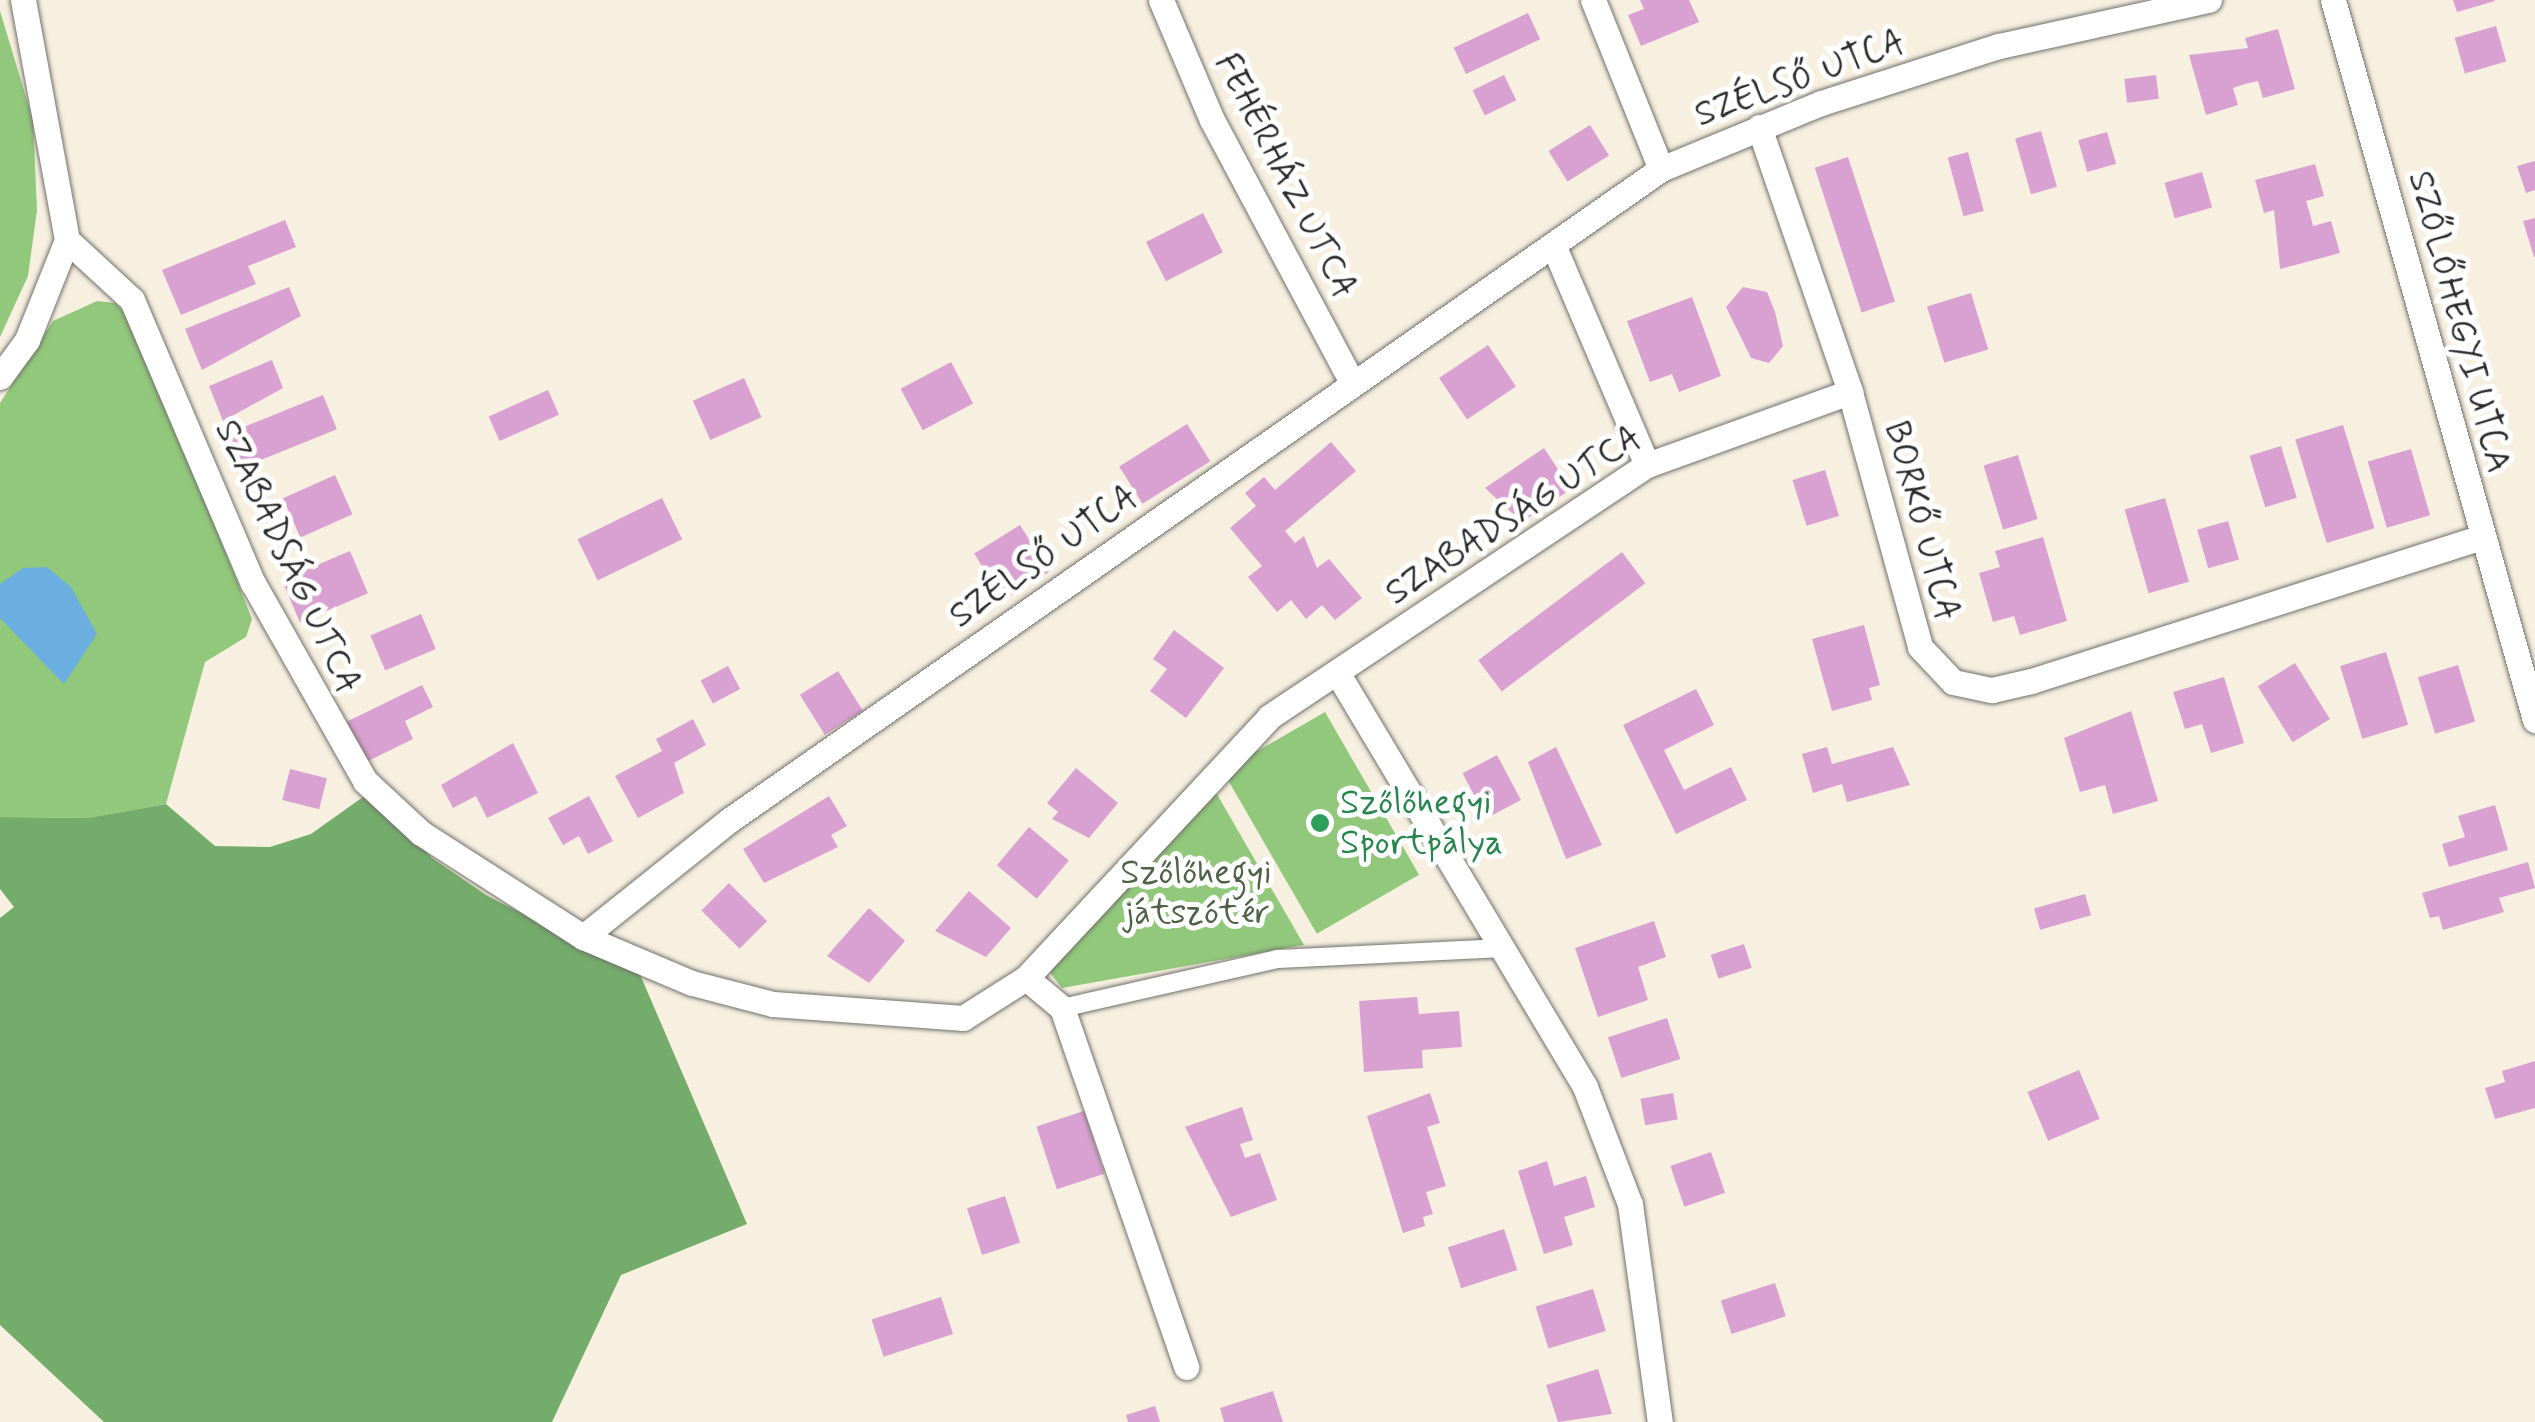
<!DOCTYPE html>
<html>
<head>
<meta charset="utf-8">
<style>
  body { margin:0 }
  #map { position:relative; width:2535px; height:1422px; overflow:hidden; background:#f7f0e1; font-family:Mynerve,sans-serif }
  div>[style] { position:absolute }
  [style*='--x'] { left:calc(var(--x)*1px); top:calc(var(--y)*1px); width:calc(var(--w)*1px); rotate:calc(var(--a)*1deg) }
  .green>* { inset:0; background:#91c87b; transform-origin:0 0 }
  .forest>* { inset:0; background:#74ac6b }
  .water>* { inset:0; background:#6bafe0 }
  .building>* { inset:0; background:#d9a1d2; transform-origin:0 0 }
  .roads { filter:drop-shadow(0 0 2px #72706b) drop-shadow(0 0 2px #72706b) }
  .pedestrian>* { height:18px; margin:-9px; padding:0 9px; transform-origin:9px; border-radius:9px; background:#fff }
  .minor>* { height:25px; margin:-12.5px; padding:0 12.5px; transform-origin:12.5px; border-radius:12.5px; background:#fff }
  .dots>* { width:28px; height:28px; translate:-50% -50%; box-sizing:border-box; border:5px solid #fff; border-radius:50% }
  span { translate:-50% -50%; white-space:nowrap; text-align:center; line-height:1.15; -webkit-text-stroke:10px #fff; paint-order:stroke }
  .street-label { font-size:35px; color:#2b2b2b }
  .leisure-label { font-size:35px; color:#27864d }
  .left { translate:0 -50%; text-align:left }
  .park-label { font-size:35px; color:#4f6247 }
</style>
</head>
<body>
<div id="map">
  <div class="green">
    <div style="clip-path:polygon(0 11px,33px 120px,37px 210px,28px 276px,0 337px)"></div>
    <div style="clip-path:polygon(97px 301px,115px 303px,136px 325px,252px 619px,246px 637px,205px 662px,166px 804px,87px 818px,0 817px,0 403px,53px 321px)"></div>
    <div style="left:1325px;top:712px;width:188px;height:118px;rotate:60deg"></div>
    <div style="clip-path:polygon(1207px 777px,1304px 945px,1062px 988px,1044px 965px)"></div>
  </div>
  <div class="forest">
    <div style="clip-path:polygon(370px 792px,432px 858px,486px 895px,550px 928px,630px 951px,747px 1224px,621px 1275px,552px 1422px,104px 1422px,0 1325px,0 918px,14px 907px,0 889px,0 817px,87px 818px,166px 804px,215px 846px,270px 847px,311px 834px)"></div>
  </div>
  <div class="water">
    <div style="clip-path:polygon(47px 567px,71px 587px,97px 634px,64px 684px,0 618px,0 584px,23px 568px)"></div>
  </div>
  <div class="building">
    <div style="clip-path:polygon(1640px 0,1689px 0,1699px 22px,1641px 46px,1628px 15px,1644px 9px)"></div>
    <div style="clip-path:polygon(2453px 0,2494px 0,2495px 1px,2457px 12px)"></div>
    <div style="left:1528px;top:13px;width:29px;height:82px;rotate:65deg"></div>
    <div style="left:2496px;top:26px;width:37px;height:43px;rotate:74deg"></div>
    <div style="clip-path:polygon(2278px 29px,2295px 89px,2263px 98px,2258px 81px,2245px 84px,2233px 88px,2238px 105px,2206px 115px,2189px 55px,2248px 48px,2245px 38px)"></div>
    <div style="left:1504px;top:75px;width:28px;height:35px;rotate:64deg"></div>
    <div style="left:2156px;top:75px;width:24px;height:32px;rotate:83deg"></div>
    <div style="left:1590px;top:125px;width:36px;height:49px;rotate:58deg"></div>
    <div style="left:2041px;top:131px;width:58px;height:27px;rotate:74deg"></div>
    <div style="left:2107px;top:132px;width:33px;height:30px;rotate:74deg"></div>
    <div style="left:1968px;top:152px;width:61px;height:21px;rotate:75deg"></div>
    <div style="left:1848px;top:157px;width:152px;height:35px;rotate:72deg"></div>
    <div style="clip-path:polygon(2535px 161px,2535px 190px,2526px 193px,2517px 166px)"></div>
    <div style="clip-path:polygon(2315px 164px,2324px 196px,2306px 201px,2310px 214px,2313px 226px,2331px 221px,2340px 253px,2280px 269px,2274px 210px,2264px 213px,2255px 180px)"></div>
    <div style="left:2202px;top:172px;width:37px;height:39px;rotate:74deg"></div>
    <div style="left:1203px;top:213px;width:44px;height:64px;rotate:63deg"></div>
    <div style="clip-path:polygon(2535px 218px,2535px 257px,2534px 257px,2523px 221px)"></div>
    <div style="clip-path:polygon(285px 220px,296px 247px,248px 266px,256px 284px,181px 315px,162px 270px)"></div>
    <div style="clip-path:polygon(289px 287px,301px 316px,202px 370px,185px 329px)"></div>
    <div style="clip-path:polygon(1743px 287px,1767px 292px,1775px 312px,1783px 346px,1769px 363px,1751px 358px,1726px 307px)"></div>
    <div style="left:1971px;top:293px;width:59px;height:46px;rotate:73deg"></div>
    <div style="clip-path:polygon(1692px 297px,1721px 376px,1679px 392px,1672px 374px,1650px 382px,1627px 321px)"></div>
    <div style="left:1488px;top:345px;width:50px;height:59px;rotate:56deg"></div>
    <div style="clip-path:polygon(272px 360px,283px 388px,223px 421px,209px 386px)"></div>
    <div style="left:951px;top:362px;width:47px;height:57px;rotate:62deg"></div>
    <div style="left:744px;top:378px;width:43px;height:56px;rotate:66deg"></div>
    <div style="left:548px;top:390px;width:27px;height:65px;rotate:66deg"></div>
    <div style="left:323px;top:395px;width:37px;height:103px;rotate:68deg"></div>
    <div style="left:1187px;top:424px;width:44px;height:80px;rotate:58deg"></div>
    <div style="left:2343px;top:425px;width:108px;height:50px;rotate:73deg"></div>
    <div style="clip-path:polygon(1331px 442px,1356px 471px,1285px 531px,1295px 543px,1304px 536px,1317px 568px,1329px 559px,1362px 598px,1335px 620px,1322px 605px,1306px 619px,1291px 600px,1277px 612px,1248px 577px,1262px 566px,1230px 528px,1256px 506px,1245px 493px,1264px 477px,1275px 490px)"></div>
    <div style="left:2281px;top:446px;width:54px;height:33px;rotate:73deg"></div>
    <div style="clip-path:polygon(1544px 448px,1571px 489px,1522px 522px,1485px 488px)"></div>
    <div style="left:2411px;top:449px;width:69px;height:45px;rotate:74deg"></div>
    <div style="left:2018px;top:455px;width:67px;height:36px;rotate:73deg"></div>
    <div style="left:1825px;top:470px;width:48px;height:34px;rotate:73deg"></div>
    <div style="left:335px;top:475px;width:43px;height:57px;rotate:66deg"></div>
    <div style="left:662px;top:498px;width:46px;height:94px;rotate:64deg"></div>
    <div style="left:2165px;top:498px;width:87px;height:42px;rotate:74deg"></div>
    <div style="left:2228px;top:521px;width:40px;height:32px;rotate:74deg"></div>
    <div style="left:1020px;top:525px;width:55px;height:54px;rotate:58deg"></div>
    <div style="clip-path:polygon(2043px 537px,2067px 621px,2020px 635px,2014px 616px,1993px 622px,1979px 573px,2000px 567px,1995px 551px)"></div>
    <div style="left:350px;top:551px;width:46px;height:74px;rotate:67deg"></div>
    <div style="left:1622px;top:552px;width:39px;height:180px;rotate:53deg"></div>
    <div style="left:421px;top:614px;width:38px;height:55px;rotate:67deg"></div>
    <div style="clip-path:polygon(1864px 625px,1880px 685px,1869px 688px,1872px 700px,1832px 711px,1812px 639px)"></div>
    <div style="clip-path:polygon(1174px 630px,1224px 668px,1186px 718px,1150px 691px,1167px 669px,1153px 659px)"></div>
    <div style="left:2386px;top:652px;width:76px;height:48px;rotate:73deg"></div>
    <div style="left:2295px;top:663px;width:66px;height:44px;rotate:58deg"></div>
    <div style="left:2458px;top:665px;width:59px;height:42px;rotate:73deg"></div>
    <div style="left:728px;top:666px;width:26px;height:31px;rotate:62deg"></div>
    <div style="left:838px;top:671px;width:47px;height:45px;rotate:58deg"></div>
    <div style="clip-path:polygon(2224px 677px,2244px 743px,2211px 753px,2202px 724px,2185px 729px,2173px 692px)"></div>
    <div style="clip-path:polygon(422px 685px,433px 707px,405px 721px,413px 739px,364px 763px,344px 723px)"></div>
    <div style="clip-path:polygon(1696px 689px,1714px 725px,1664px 750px,1684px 790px,1731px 767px,1747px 800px,1676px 834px,1623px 725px)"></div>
    <div style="clip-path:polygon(2131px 711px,2158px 801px,2113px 814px,2105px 785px,2080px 792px,2064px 738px)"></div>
    <div style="clip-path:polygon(693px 719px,706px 745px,674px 763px,684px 793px,638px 818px,615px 776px,662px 751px,656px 739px)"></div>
    <div style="clip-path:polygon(513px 743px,538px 793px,487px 818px,476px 796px,453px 808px,441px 785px)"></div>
    <div style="clip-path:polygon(1556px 747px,1602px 845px,1566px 859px,1528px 762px)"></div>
    <div style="clip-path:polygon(1827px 747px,1832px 764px,1893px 747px,1910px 785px,1847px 802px,1842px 784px,1813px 793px,1802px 754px)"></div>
    <div style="left:1497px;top:755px;width:51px;height:39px;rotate:62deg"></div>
    <div style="clip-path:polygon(1076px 768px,1118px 803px,1089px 838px,1052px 819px,1058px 812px,1047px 803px)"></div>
    <div style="left:290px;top:769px;width:38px;height:32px;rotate:14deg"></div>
    <div style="clip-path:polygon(589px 796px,613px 841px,588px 854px,579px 836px,563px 845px,548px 818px)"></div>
    <div style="clip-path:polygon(829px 796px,847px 826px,831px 835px,838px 847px,764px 883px,743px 849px)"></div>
    <div style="clip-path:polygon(2495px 805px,2508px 850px,2449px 867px,2442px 844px,2465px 837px,2458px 816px)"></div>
    <div style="left:1029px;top:827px;width:52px;height:50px;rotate:40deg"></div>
    <div style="clip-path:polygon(2528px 862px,2535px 888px,2499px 898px,2504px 912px,2443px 930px,2439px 916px,2430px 918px,2422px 893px)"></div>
    <div style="left:729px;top:883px;width:54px;height:39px;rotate:45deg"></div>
    <div style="clip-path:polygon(969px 891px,1011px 928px,986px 957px,935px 931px)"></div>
    <div style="left:2085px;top:894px;width:22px;height:53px;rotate:74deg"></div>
    <div style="clip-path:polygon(869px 908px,905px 941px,869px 983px,827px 956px)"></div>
    <div style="clip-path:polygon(1654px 921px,1666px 957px,1638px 967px,1648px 1000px,1598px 1017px,1575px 948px)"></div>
    <div style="left:1744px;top:944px;width:25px;height:35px;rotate:72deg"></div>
    <div style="clip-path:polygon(1417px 997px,1419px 1014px,1459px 1011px,1462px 1047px,1422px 1050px,1423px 1068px,1364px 1072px,1359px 1001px)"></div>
    <div style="left:1667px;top:1018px;width:43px;height:62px;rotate:72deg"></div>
    <div style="clip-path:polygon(2535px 1061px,2535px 1108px,2495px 1119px,2485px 1088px,2505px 1082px,2502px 1071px)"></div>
    <div style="left:2079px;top:1070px;width:53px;height:56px;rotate:67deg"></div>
    <div style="clip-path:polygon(1430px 1093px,1440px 1123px,1427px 1127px,1446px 1186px,1426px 1192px,1433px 1214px,1423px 1217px,1425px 1226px,1403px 1233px,1367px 1116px)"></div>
    <div style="left:1673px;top:1093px;width:27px;height:33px;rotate:80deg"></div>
    <div style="clip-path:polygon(1242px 1107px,1253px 1140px,1240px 1144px,1245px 1158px,1260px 1153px,1277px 1200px,1231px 1217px,1185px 1127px)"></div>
    <div style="left:1084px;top:1111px;width:66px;height:50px;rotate:72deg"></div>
    <div style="left:1711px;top:1152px;width:43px;height:43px;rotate:71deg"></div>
    <div style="clip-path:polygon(1547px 1161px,1554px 1186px,1586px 1176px,1595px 1207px,1564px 1217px,1573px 1245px,1544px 1254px,1518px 1171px)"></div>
    <div style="left:1005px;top:1196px;width:49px;height:40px;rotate:72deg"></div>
    <div style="left:1504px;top:1229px;width:43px;height:59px;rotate:72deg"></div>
    <div style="left:1775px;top:1283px;width:35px;height:57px;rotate:72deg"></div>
    <div style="left:1593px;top:1289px;width:44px;height:60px;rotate:73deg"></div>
    <div style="left:941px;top:1297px;width:39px;height:73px;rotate:72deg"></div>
    <div style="clip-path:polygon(1598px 1369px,1612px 1414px,1558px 1422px,1546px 1385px)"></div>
    <div style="clip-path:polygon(1273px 1391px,1283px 1422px,1224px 1422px,1220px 1408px)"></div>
    <div style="clip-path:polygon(1155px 1406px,1160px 1422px,1128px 1422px,1126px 1415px)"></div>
  </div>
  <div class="roads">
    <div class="pedestrian">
      <div style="--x:1062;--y:1008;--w:221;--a:-12.8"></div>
      <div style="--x:1277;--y:959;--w:228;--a:-2.8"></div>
    </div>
    <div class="minor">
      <div style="--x:23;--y:0;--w:244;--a:79.6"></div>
      <div style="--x:67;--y:240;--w:88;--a:42.7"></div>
      <div style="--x:132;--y:300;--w:308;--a:66.9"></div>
      <div style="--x:253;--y:583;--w:227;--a:60.5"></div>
      <div style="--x:365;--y:781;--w:76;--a:42.9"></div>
      <div style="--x:421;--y:833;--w:193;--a:32.7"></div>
      <div style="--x:583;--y:937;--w:118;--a:22.9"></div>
      <div style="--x:692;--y:983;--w:84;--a:14.5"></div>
      <div style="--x:773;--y:1004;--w:191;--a:4.2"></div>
      <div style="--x:963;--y:1018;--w:75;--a:-32.4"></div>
      <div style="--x:1026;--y:978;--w:357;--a:-47"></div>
      <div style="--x:1269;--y:717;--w:454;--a:-33.7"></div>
      <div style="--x:1647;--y:465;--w:216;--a:-19.8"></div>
      <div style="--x:1161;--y:0;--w:130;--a:67"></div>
      <div style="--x:1212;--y:120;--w:297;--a:61.9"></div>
      <div style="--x:1593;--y:0;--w:182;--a:68.1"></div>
      <div style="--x:2333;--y:0;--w:748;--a:74.33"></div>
      <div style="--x:1759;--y:127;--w:280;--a:71"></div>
      <div style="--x:1850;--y:392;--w:264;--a:74.6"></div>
      <div style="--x:1920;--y:647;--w:48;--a:46.7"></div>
      <div style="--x:1953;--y:682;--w:40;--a:12"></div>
      <div style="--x:1992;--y:690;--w:40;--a:-13"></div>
      <div style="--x:2031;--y:681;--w:472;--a:-17.7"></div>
      <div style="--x:1554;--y:247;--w:237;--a:66.9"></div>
      <div style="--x:0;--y:377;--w:46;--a:-53.9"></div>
      <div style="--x:27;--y:340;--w:108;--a:-68.2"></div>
      <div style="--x:1338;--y:674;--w:481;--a:59.1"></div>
      <div style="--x:1585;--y:1087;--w:125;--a:69"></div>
      <div style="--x:1630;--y:1204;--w:220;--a:82.2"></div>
      <div style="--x:583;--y:937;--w:189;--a:-38.6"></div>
      <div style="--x:731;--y:819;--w:1135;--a:-34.95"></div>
      <div style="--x:1661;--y:169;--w:173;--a:-22.4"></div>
      <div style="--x:1821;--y:103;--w:187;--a:-17.8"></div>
      <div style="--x:1999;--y:46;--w:215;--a:-12.4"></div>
      <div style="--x:1026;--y:978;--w:47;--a:39.8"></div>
      <div style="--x:1062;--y:1008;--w:380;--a:70.9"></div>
    </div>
  </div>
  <div class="dots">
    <div style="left:1320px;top:823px;background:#2e9e5b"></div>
  </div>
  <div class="street-label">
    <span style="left:1800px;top:79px;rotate:-20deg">SZÉLSŐ UTCA</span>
    <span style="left:1285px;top:176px;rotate:63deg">FEHÉRHÁZ UTCA</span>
    <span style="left:2459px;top:322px;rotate:75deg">SZŐLŐHEGYI UTCA</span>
    <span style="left:1514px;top:516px;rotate:-33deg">SZABADSÁG UTCA</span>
    <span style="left:1921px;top:521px;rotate:75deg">BORKŐ UTCA</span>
    <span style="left:287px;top:557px;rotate:65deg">SZABADSÁG UTCA</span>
    <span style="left:1044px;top:557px;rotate:-35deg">SZÉLSŐ UTCA</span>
  </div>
  <div class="leisure-label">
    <span class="left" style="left:1340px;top:823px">Szőlőhegyi<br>Sportpálya</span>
  </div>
  <div class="park-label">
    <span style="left:1196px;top:893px">Szőlőhegyi<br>játszótér</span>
  </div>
</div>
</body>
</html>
